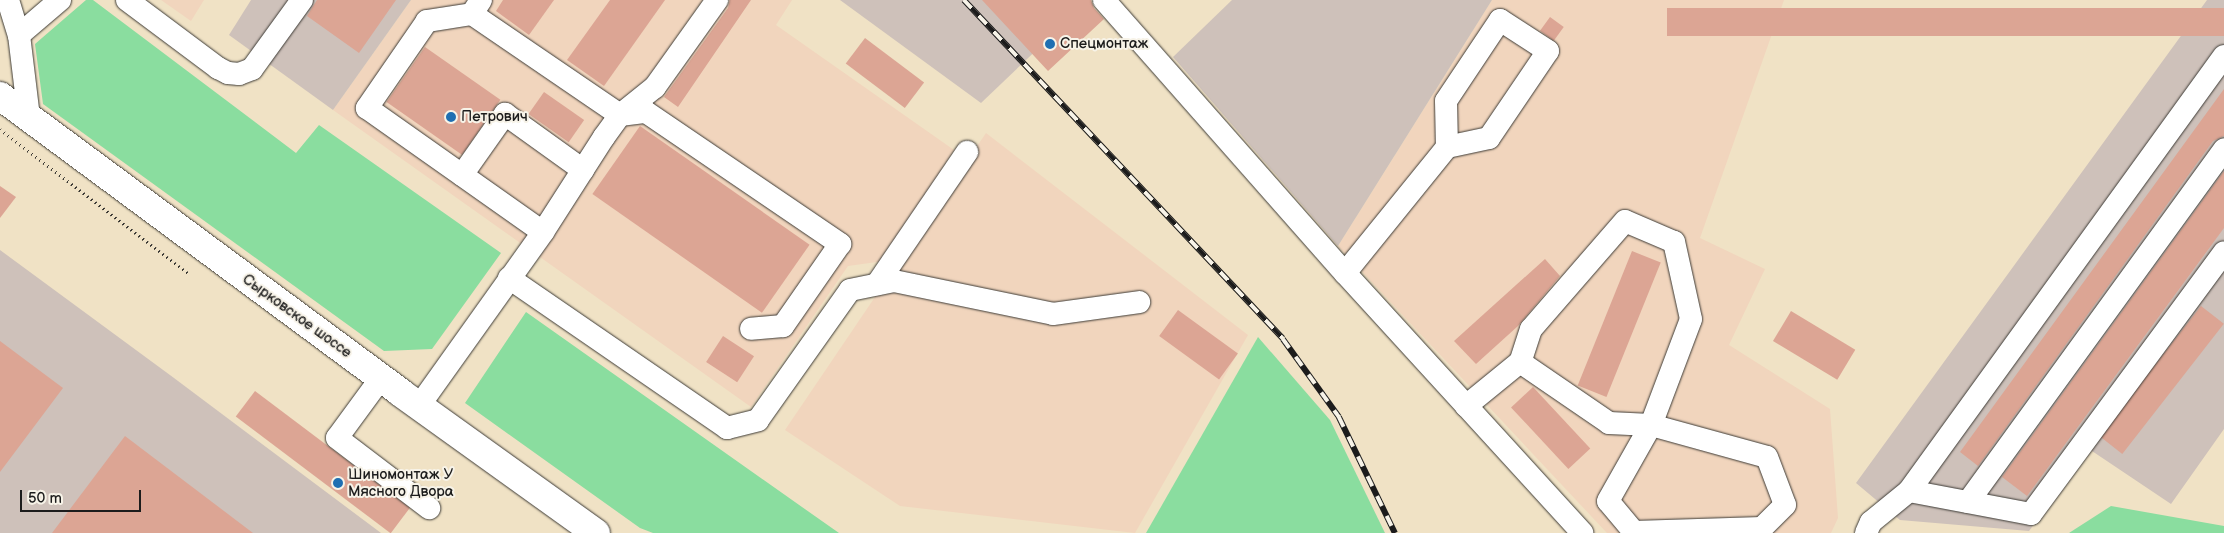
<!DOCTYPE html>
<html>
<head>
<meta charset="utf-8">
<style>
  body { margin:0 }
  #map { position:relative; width:2224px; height:533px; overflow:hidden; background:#f0e2c5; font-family:"Balsamiq Sans",sans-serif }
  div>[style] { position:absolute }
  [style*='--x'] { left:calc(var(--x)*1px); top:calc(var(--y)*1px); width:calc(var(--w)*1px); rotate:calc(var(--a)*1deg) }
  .built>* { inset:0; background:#f1d5bd }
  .industrial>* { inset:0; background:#cec1ba }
  .green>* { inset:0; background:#8add9f }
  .building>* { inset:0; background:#dca594; transform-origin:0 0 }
  .path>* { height:3px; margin-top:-1.5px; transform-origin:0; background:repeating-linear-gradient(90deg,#3c3a35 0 1px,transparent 0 5px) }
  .roads { filter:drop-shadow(0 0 1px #3c3a35) drop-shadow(0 0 1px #3c3a35) }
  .minor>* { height:22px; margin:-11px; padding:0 11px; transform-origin:11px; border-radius:11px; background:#fff }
  .major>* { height:28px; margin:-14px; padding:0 14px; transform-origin:14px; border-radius:14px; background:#fff }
  .rail>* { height:5.5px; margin-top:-2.75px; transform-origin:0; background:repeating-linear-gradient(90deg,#f7f3e8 0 11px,#1c1c1c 0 22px); box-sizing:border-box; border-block:1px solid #1c1c1c }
  .dots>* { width:14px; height:14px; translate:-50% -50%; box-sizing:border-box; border:2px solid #f7f3e8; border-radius:50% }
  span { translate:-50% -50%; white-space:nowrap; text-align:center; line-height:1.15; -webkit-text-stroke:4px #f7f3e8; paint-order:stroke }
  .poi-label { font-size:15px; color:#1c1c1c }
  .left { translate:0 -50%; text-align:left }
  .street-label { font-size:15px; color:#1c1c1c }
  .scale { position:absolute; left:20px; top:490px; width:121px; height:22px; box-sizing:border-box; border:2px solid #1c1c1c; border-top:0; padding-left:6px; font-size:15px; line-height:18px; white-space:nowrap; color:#1c1c1c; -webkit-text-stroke:4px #f7f3e8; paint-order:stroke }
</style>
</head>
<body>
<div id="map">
  <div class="built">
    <div style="clip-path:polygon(161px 0,204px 0,191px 21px)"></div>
    <div style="clip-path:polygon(411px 0,792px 0,776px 25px,954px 150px,884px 261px,848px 266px,751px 407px,333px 110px)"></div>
    <div style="clip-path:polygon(1492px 0,1784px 0,1700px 238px,1765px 269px,1729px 345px,1830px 409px,1838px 518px,1831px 533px,1607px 533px,1338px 246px)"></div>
    <div style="clip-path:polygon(986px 133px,1248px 335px,1135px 533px,900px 506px,785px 430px)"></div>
  </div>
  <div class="industrial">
    <div style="clip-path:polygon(251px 0,411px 0,333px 110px,229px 35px)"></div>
    <div style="clip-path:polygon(840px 0,1089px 0,981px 103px)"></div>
    <div style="clip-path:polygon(1232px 0,1492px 0,1338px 246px,1173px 57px)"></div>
    <div style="clip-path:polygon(2207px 0,2224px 0,2224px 429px,2171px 504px,2089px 449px,2029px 531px,1900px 520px,1856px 483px)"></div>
    <div style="clip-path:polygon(0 250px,174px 378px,381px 533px,0 533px)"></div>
  </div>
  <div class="green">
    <div style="clip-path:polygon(86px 0,93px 0,296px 153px,319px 125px,501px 253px,432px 349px,384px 351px,43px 104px,35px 44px)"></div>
    <div style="clip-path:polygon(526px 312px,802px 507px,839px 533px,653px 533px,640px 528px,465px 403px)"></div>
    <div style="clip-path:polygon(1258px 337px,1330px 420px,1385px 533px,1146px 533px)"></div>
    <div style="clip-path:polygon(2111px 506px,2224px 526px,2224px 533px,2069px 533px)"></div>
  </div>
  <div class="building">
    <div style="clip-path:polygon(317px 0,396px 0,359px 53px,307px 16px)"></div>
    <div style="clip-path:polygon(503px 0,554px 0,529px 35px,496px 11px)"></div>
    <div style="clip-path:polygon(610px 0,665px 0,604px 86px,567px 60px)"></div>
    <div style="clip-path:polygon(730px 0,751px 0,678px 107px,664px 97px,728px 8px)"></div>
    <div style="clip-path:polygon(982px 0,1091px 0,1094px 8px,1104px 19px,1048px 71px)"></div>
    <div style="left:2224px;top:8px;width:28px;height:557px;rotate:90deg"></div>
    <div style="left:1550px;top:17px;width:17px;height:17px;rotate:36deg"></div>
    <div style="left:865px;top:38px;width:74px;height:32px;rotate:37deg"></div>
    <div style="left:425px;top:47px;width:92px;height:67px;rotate:35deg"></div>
    <div style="clip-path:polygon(2224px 89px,2224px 136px,2213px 141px,1978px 466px,1960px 452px)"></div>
    <div style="left:544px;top:92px;width:49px;height:27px;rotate:35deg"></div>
    <div style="left:640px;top:126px;width:207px;height:83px;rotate:35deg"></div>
    <div style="clip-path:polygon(2224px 171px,2224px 228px,2027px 496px,2002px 477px)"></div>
    <div style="clip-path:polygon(0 186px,16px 197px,0 218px)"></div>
    <div style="left:1632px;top:251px;width:31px;height:145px;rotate:22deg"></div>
    <div style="clip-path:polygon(1545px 259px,1560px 276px,1518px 326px,1476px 364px,1454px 341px)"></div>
    <div style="left:2201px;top:306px;width:29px;height:165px;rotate:38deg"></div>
    <div style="left:1178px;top:310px;width:74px;height:32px;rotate:36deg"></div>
    <div style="left:1791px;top:311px;width:75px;height:35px;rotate:31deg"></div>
    <div style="left:723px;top:336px;width:37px;height:31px;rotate:33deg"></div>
    <div style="clip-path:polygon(0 341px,63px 388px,0 472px)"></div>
    <div style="left:1533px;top:387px;width:84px;height:30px;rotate:47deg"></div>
    <div style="left:255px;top:391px;width:194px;height:32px;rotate:37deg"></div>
    <div style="clip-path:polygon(125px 436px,253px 533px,52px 533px)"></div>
  </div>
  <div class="path">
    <div style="--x:0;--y:129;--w:237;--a:37.5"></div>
  </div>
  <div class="roads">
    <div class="minor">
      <div style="--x:8;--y:0;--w:37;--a:73"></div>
      <div style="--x:19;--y:35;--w:84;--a:83.1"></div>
      <div style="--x:127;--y:0;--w:114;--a:36.8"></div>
      <div style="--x:218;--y:68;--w:11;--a:27"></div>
      <div style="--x:228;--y:73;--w:11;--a:5"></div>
      <div style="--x:239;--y:74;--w:14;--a:-21"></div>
      <div style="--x:252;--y:69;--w:85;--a:-54.1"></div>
      <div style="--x:481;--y:0;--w:17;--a:123"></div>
      <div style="--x:472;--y:14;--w:179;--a:34.3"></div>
      <div style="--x:620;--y:115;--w:26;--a:-7"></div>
      <div style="--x:646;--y:112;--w:235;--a:34.2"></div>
      <div style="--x:840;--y:244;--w:100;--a:124.8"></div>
      <div style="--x:783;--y:326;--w:32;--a:175"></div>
      <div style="--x:1104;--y:0;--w:364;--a:48.6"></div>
      <div style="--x:1345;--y:273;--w:352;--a:47.6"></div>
      <div style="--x:472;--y:14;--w:46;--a:171.2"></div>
      <div style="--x:427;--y:21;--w:106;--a:124.6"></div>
      <div style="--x:367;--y:108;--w:215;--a:35.2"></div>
      <div style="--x:19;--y:35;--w:54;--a:-40.5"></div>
      <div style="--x:462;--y:175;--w:75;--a:-54.8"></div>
      <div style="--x:505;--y:114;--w:96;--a:35.7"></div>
      <div style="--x:1345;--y:273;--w:162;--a:-51"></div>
      <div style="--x:1447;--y:147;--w:43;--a:-12.1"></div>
      <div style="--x:1489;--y:138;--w:105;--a:-55.9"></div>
      <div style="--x:1548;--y:51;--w:57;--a:-147.1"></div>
      <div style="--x:1500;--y:20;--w:97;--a:123.7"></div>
      <div style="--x:1446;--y:101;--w:46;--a:88.8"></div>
      <div style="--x:509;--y:278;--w:265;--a:34.5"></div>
      <div style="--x:727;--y:428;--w:32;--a:-14"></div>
      <div style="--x:758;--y:420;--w:159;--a:-54.7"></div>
      <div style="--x:850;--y:290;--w:45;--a:-11.6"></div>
      <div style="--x:894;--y:281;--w:162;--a:11.7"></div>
      <div style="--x:1053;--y:314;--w:87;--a:-7.9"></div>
      <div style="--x:877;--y:284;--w:160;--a:-55.7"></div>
      <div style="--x:381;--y:378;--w:74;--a:126.3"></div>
      <div style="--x:337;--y:438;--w:116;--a:37.3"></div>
      <div style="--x:419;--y:406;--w:214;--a:-54.5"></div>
      <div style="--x:543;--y:232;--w:113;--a:-57.3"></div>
      <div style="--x:604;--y:137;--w:27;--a:-54"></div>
      <div style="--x:620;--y:115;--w:45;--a:-38.7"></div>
      <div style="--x:655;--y:87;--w:107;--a:-54.5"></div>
      <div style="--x:1466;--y:406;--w:70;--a:-39.2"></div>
      <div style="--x:1520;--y:362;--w:108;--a:34.4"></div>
      <div style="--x:1609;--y:423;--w:42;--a:2.7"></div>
      <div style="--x:1651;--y:425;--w:120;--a:15.4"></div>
      <div style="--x:1767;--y:457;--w:51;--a:69.4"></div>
      <div style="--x:1785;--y:505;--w:33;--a:135"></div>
      <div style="--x:1762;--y:528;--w:128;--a:178.2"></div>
      <div style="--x:1634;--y:532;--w:40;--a:-130"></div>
      <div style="--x:1608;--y:501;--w:87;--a:-60.5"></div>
      <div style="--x:1651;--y:425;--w:113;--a:-69.3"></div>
      <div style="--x:1691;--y:319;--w:79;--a:-102.4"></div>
      <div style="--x:1674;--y:242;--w:53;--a:-156.8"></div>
      <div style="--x:1625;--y:221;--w:143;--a:131"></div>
      <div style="--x:1531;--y:329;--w:35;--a:108"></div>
      <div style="--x:1909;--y:491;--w:124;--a:10.7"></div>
      <div style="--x:2031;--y:514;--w:325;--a:-53.6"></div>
      <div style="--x:1968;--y:502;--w:436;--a:-54"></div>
      <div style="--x:1866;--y:533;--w:12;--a:-66"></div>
      <div style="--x:1871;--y:522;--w:49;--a:-39.2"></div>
      <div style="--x:1909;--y:491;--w:537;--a:-54.09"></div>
    </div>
    <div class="major">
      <div style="--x:0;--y:96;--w:499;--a:36.5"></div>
      <div style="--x:401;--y:393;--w:240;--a:35.7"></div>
    </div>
  </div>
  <div class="rail">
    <div style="--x:964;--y:0;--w:465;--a:46.7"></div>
    <div style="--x:1283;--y:339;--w:96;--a:54.3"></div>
    <div style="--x:1339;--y:417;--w:129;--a:64.2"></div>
  </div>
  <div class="dots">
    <div style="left:1050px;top:44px;background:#1f6fb2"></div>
    <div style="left:451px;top:117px;background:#1f6fb2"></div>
    <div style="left:338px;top:483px;background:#1f6fb2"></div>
  </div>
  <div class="poi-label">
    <span class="left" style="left:1060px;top:44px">Спецмонтаж</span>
    <span class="left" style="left:461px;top:117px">Петрович</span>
    <span class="left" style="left:348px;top:483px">Шиномонтаж У<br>Мясного Двора</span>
  </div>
  <div class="street-label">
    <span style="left:297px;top:316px;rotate:36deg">Сырковское шоссе</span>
  </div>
  <div class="scale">50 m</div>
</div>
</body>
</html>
